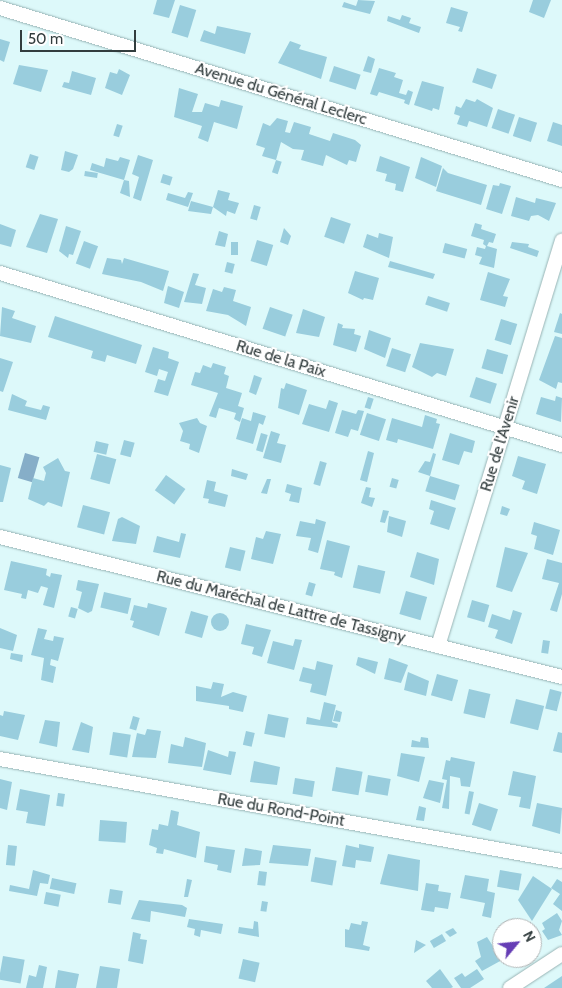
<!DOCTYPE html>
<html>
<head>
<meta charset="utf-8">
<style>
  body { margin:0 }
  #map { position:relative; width:562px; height:988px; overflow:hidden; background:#ddf9fa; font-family:Cabin,sans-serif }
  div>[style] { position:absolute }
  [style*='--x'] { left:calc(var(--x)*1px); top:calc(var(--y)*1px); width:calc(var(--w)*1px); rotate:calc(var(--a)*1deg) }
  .water>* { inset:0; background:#86aec8; transform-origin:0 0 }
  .building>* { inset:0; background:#99cddd; transform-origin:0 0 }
  .round { border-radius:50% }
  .roads { filter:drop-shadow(0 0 1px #98b3b4) drop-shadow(0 0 1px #98b3b4) }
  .minor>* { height:14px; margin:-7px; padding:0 7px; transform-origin:7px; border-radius:7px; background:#fff }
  span { translate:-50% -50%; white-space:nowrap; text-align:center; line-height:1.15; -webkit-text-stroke:4px #fff; paint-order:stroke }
  .street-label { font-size:16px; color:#323d3e }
  .north { position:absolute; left:492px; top:918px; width:50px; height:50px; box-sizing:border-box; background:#fff; border:1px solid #adb1b2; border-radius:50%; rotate:62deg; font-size:14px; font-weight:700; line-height:20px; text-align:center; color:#323d3e }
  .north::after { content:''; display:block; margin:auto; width:18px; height:22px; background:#653db5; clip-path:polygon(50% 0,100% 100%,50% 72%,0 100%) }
  .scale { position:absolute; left:20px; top:30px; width:116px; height:22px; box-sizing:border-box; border:2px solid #323d3e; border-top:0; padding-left:6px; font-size:15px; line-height:18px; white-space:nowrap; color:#323d3e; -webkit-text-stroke:4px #fff; paint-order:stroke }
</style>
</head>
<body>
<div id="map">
  <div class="water">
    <div style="left:25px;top:453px;width:15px;height:26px;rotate:16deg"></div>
  </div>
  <div class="building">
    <div style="clip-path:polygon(157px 0,175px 0,169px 18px,153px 14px)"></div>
    <div style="clip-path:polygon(358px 0,375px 1px,370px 14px,342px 7px,344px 2px,356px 6px)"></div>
    <div style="clip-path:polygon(533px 0,551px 0,544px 18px,529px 12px)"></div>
    <div style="left:180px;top:5px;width:17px;height:29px;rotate:17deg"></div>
    <div style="clip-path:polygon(451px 7px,468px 12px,462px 32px,458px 31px,460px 27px,446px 23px)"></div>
    <div style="clip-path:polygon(402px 15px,411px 18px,409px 23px,421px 27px,419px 33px,387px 21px,388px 16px,400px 20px)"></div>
    <div style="clip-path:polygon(217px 26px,251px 33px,245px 54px,200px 41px,204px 30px,215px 34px)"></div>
    <div style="clip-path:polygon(0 39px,10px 42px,4px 62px,0 60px)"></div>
    <div style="clip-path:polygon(290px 41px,301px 45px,299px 49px,327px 57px,321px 79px,278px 63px)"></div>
    <div style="clip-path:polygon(368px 56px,375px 59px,371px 73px,363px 71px)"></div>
    <div style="clip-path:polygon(19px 65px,48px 70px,41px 92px,13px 84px)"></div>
    <div style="left:334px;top:66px;width:28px;height:16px;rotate:18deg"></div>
    <div style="clip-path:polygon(379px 68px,396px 73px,394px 77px,403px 80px,399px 93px,406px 95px,408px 90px,413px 92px,409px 105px,404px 103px,405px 100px,379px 92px,377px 96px,370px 94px)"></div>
    <div style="left:477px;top:68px;width:21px;height:15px;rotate:19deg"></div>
    <div style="clip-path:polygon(119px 69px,130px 75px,122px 95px,105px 88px,110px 72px,117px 74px)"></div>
    <div style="clip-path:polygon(72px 71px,96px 78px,91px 95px,62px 87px,64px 82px,69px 83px)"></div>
    <div style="clip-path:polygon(422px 81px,444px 87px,439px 110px,433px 108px,432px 111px,414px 105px)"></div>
    <div style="clip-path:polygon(179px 88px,198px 94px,192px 112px,202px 112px,205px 103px,219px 107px,221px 100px,243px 106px,237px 129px,214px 122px,208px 142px,198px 138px,202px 126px,174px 117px)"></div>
    <div style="clip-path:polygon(466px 99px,475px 102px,477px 99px,493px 108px,487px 127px,469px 121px,467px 127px,457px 124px,460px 116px,454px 114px,456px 106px,461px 108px)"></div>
    <div style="left:498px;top:109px;width:18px;height:20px;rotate:19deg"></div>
    <div style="left:519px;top:117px;width:19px;height:20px;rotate:18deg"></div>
    <div style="clip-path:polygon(277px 118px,288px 121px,285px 132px,290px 133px,294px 122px,311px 127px,309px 134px,330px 141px,333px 133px,355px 140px,361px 145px,356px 162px,349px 160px,347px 165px,326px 155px,323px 166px,301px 160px,304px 150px,293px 149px,281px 142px,276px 160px,262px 156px,265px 148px,256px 145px,263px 123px,270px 126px)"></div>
    <div style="clip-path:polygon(553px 122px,562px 125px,562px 146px,547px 141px)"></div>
    <div style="left:117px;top:124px;width:6px;height:12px;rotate:18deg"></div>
    <div style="clip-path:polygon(65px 151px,78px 155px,73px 169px,69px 172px,61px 170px)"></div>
    <div style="left:30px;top:154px;width:9px;height:14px;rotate:18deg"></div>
    <div style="clip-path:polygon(138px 155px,153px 160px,141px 201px,133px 198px,139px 177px,132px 174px)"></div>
    <div style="clip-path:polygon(380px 156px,410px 167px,403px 192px,395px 190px,396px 184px,385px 181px,387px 174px,376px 171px)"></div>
    <div style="clip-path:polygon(120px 157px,130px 160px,124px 180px,90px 170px,92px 163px,104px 167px,106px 158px,118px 161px)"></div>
    <div style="clip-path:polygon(421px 157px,442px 166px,436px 187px,415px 178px)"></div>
    <div style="left:276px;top:160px;width:6px;height:13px;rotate:18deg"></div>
    <div style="clip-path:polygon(443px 168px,448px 173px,487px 185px,481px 205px,436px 191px)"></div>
    <div style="left:85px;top:171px;width:13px;height:5px;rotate:9deg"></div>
    <div style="left:163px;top:174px;width:10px;height:9px;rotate:17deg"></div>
    <div style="clip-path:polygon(124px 180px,129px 181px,130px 197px,120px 193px)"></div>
    <div style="clip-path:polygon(500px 183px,511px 186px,502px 214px,486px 209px,493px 185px,499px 186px)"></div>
    <div style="clip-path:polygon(218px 190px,230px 193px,228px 200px,239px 203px,235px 214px,227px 211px,226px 216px,213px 207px,211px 214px,188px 211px,191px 201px,213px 207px)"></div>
    <div style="clip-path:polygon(188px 192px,193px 193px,188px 207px,166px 200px,168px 193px,185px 198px)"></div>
    <div style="clip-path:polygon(516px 197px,535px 203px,536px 198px,556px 203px,549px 221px,538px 215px,531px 216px,529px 221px,511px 216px)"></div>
    <div style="left:254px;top:205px;width:7px;height:14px;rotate:16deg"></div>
    <div style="clip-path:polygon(40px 214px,58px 219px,47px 253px,26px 247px)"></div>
    <div style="left:331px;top:217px;width:21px;height:21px;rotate:19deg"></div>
    <div style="clip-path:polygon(475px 223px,482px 225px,481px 229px,496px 234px,493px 243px,489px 242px,487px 246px,497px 249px,494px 268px,479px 264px,482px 257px,475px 255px,477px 247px,485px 249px,486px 246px,483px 244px,484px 240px,471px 236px)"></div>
    <div style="clip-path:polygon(0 224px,16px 230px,11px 247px,0 244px)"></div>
    <div style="clip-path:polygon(66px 226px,81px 231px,73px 255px,69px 254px,68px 258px,59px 251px)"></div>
    <div style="clip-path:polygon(284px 228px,291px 236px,288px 245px,280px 242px)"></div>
    <div style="clip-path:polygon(219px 231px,228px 234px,225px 247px,215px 245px)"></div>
    <div style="clip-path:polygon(379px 233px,393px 237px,389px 258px,363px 247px,367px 234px,378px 238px)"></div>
    <div style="left:257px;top:240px;width:17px;height:22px;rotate:17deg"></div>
    <div style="left:84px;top:241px;width:15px;height:24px;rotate:20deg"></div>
    <div style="left:231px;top:242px;width:7px;height:13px"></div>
    <div style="clip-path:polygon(512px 242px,529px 244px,528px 247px,539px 251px,537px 257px,510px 248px)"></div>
    <div style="left:445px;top:243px;width:23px;height:10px;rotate:15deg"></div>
    <div style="clip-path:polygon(107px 258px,121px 260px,122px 264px,124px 258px,169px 271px,163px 291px,141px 282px,102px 274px)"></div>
    <div style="clip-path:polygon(390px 261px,435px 274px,433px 279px,388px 267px)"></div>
    <div style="left:227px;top:262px;width:8px;height:10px;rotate:14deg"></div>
    <div style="clip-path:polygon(355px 271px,379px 278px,373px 300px,364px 298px,363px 300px,348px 293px)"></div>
    <div style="clip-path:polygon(488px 272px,510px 279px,503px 296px,508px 297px,505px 307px,480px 300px)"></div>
    <div style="clip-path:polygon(193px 273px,199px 274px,195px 285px,206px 288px,202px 304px,184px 302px)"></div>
    <div style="clip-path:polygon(168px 286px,184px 292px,179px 308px,164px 303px)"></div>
    <div style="clip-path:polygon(224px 287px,236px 290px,233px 301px,251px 307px,246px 326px,228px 315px,206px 311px,213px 289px,222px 292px)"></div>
    <div style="left:428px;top:296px;width:23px;height:9px;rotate:18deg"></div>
    <div style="clip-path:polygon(2px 307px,15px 311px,12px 318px,36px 326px,31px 343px,0 336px)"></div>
    <div style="left:270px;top:307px;width:24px;height:23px;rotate:19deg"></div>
    <div style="clip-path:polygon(303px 309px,325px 317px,319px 337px,296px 333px)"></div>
    <div style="clip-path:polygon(560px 313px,562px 314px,562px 334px,554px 332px)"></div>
    <div style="clip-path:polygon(55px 316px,142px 345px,136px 364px,107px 355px,105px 362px,91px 358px,93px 351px,48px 337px)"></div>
    <div style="left:501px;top:319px;width:17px;height:22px;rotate:17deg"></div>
    <div style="clip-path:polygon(338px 323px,343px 325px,342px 328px,355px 329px,354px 334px,361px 336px,356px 352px,333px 345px)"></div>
    <div style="clip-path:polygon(369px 330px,391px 338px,385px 358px,364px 349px)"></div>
    <div style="clip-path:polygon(555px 336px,562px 338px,562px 383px,558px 382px,556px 389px,539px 380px)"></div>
    <div style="clip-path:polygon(420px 343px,454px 349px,446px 376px,437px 373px,432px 377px,412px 367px)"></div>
    <div style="clip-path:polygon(153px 347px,169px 352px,168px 358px,179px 362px,168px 396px,154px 392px,158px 379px,165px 381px,168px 372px,159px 369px,157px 376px,145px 372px)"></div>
    <div style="left:392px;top:348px;width:20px;height:19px;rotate:18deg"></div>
    <div style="left:487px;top:349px;width:22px;height:20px;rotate:16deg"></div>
    <div style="clip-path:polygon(0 358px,13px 362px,3px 392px,0 391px)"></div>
    <div style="clip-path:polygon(213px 363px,226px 367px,224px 374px,229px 376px,226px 388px,242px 393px,238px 406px,244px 408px,240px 422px,234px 419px,236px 413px,219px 408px,216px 418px,209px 416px,218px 393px,191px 385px,195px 372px,200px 373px,203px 365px,211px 368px)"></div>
    <div style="clip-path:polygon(254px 375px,262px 378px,256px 395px,249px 392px)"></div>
    <div style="left:476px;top:377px;width:22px;height:21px;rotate:18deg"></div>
    <div style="clip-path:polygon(286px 383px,307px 390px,299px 415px,278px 408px,281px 388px,284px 389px)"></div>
    <div style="clip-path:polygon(12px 394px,27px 401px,25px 406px,41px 410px,43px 405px,50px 407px,46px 420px,8px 410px)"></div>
    <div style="clip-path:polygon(556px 396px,562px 398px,561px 422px,536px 414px,541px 397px,555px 401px)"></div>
    <div style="left:368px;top:397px;width:6px;height:11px;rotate:18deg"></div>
    <div style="clip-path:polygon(329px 400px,338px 403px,329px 432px,302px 424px,309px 404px,326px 409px)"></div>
    <div style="clip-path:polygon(342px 410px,356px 414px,358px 410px,364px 411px,358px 431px,351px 429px,348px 437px,335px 433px)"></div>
    <div style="clip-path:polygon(253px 412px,266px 416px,263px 425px,259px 423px,253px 444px,236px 439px,242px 418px,251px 421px)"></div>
    <div style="left:367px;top:413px;width:20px;height:23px;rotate:18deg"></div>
    <div style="clip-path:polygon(425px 415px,437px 419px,436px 423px,440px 424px,433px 449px,398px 439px,397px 443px,386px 440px,392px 418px,422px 427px)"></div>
    <div style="clip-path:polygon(197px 418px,200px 423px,207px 426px,199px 453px,189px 449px,190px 444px,180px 441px,183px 431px,179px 423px)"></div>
    <div style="clip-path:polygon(271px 431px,280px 434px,277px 443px,286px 445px,281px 463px,263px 458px)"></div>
    <div style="left:261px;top:433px;width:7px;height:18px;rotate:16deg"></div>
    <div style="clip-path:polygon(450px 433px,475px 441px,472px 453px,464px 451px,459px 465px,442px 460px)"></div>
    <div style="left:124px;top:440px;width:11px;height:15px;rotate:15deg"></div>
    <div style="left:96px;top:441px;width:13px;height:11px;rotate:13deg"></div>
    <div style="clip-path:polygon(368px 451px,374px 453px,367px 482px,360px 480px)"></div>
    <div style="clip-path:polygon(433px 453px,436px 454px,430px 476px,418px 472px,425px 461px,430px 462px)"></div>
    <div style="left:97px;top:454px;width:20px;height:26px;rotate:15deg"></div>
    <div style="clip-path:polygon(518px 456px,546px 464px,537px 494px,522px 489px,525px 481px,512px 476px)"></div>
    <div style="clip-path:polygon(58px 458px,65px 471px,70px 472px,62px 507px,48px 502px,44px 506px,28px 499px,33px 478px,44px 481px,46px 473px,43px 467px)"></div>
    <div style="left:320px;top:461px;width:7px;height:24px;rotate:16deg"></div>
    <div style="clip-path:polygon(0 465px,11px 468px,3px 502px,0 502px)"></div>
    <div style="clip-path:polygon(232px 469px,248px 474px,246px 480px,231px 476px)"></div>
    <div style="left:166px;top:475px;width:24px;height:19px;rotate:36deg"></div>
    <div style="left:430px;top:476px;width:31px;height:16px;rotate:17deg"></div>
    <div style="left:392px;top:478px;width:7px;height:9px;rotate:16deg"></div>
    <div style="clip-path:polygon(267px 479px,271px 479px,267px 494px,261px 493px)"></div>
    <div style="clip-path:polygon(207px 480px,216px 482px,214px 491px,228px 495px,225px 507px,208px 503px,209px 499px,203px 498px)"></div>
    <div style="clip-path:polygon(287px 484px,302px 488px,299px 503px,289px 501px,291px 494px,285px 492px)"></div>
    <div style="clip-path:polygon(366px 487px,371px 488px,369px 497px,375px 498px,372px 507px,361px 503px)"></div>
    <div style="clip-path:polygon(431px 500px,456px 508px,449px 530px,430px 524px,434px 511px,429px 509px)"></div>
    <div style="left:83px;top:505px;width:28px;height:23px;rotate:15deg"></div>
    <div style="clip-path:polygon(502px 506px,510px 509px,507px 516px,500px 514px)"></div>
    <div style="clip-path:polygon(383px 510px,389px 511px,385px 523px,380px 522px)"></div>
    <div style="clip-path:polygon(389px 516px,406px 521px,402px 537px,387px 532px)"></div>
    <div style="clip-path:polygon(122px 517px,140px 526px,136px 544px,112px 541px,118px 519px)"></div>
    <div style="clip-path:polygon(316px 519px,326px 522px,318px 553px,308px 550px,311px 538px,296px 536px,300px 521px,315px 524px)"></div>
    <div style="clip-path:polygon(534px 522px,560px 530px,553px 555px,534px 549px,537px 536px,531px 534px)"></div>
    <div style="clip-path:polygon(266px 531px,281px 534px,273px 564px,251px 559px,256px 537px,263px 539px)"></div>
    <div style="clip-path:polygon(181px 533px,186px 534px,180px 558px,153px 552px,157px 536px,179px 542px)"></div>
    <div style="clip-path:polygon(327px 540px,350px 546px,342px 578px,334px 575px,335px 572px,320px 569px)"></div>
    <div style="left:230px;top:547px;width:16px;height:21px;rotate:14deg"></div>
    <div style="clip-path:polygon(505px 547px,528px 553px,512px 592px,496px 587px)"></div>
    <div style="clip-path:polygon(417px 552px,439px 559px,434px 585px,410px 577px)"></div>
    <div style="clip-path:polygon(547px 559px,562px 563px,562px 594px,557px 612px,550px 610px,559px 583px,542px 579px)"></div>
    <div style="clip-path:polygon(11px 561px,47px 569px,46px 575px,50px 577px,51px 573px,62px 575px,54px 608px,43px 605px,48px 588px,41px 586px,38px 593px,28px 590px,26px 599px,21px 598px,22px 594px,4px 590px)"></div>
    <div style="left:358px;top:565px;width:28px;height:23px;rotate:13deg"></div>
    <div style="clip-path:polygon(78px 580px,99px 584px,92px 611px,88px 613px,78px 608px,82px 592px,76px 590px)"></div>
    <div style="left:309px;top:582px;width:7px;height:13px;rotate:16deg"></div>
    <div style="left:406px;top:591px;width:22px;height:24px;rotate:16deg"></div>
    <div style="left:104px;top:592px;width:28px;height:16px;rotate:13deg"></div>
    <div style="left:472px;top:600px;width:18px;height:18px;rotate:16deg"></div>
    <div style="clip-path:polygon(148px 603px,167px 608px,159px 636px,132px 627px,134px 621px,130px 620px,134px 605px,147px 608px)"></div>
    <div style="left:71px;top:607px;width:7px;height:10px;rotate:16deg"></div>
    <div style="clip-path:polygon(513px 610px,522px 613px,512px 644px,495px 638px,498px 630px,488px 627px,492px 614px,510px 620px)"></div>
    <div style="left:191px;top:611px;width:18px;height:23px;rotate:16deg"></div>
    <div class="round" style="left:211px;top:613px;width:18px;height:18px"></div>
    <div style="clip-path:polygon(246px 624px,271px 630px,262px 657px,252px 654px,254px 647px,241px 644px)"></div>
    <div style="clip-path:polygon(0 628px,17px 635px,13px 651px,0 648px)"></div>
    <div style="clip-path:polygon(38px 628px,47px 630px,44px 639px,53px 641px,54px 636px,64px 638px,58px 661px,51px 659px,50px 665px,56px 667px,53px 683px,41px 680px,44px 658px,31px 655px)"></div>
    <div style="clip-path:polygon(295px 639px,302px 640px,294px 670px,267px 663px,273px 641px,293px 646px)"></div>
    <div style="left:543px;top:640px;width:7px;height:13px;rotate:8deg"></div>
    <div style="clip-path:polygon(11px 653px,23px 655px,22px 662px,10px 659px)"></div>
    <div style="clip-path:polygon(358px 657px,378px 662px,375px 674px,356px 665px)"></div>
    <div style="clip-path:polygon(389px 658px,408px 665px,401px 683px,384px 679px)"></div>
    <div style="clip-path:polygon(317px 661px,333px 665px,326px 696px,310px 692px,312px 684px,299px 681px,303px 667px,315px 670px)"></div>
    <div style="clip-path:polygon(408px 672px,429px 681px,426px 696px,404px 690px)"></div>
    <div style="left:437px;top:674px;width:22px;height:22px;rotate:16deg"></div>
    <div style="clip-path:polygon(213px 682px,224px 684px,221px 697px,233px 692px,247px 696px,243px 712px,229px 709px,229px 706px,196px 701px,196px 686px,211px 689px)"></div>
    <div style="left:469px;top:689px;width:22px;height:25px;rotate:13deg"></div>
    <div style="left:550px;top:689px;width:12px;height:20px;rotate:14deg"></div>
    <div style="left:516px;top:699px;width:29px;height:25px;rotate:14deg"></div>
    <div style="clip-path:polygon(324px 702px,336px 705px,332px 722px,338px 724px,337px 728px,306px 724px,307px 717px,320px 720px)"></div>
    <div style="clip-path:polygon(336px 710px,342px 712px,340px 722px,333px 721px)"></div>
    <div style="clip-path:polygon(4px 711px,25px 715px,18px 740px,0 736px,0 715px,3px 716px)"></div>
    <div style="left:268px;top:714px;width:21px;height:20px;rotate:11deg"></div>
    <div style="left:133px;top:716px;width:7px;height:13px;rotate:16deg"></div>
    <div style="clip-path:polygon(45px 720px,60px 722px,57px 747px,39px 743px)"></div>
    <div style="clip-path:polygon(81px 722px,93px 727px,89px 753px,72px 750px)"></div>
    <div style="clip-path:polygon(147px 729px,161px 731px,156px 758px,132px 757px,137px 733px,145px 735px)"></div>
    <div style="left:246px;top:731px;width:9px;height:14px;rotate:13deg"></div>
    <div style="left:113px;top:732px;width:18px;height:23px;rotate:9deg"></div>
    <div style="clip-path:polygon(558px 732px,562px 733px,562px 753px,553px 751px)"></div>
    <div style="clip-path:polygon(185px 737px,206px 743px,202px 767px,168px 763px,171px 744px,183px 747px)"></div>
    <div style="clip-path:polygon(421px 737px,428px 738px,429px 748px,411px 747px,412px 740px,420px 742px)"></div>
    <div style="clip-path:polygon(208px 750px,228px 757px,229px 751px,236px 752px,231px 775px,203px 770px)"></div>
    <div style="clip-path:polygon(401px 753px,425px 757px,419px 782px,397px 776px)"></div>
    <div style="clip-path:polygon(451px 757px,475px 762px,470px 787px,461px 786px,460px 778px,450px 776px,449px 809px,442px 808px,447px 780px,442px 779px,446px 760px,450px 761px)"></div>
    <div style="clip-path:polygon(254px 761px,280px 767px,277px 785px,250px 782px)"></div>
    <div style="left:336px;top:767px;width:27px;height:24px;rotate:10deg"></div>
    <div style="clip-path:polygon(513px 771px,536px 776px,530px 809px,519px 807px,521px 797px,508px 795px)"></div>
    <div style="left:368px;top:775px;width:23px;height:17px;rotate:10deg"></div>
    <div style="left:295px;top:778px;width:20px;height:16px;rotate:9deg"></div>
    <div style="clip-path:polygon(0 779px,12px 782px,7px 810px,0 808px)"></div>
    <div style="clip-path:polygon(429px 780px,444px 783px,440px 803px,423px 798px)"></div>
    <div style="clip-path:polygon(20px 789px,50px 795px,45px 826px,26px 823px,28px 812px,16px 810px)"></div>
    <div style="left:469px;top:791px;width:5px;height:23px;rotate:11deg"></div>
    <div style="left:58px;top:793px;width:7px;height:13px;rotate:8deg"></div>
    <div style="left:479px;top:803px;width:20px;height:23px;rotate:18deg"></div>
    <div style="clip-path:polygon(537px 803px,562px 808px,560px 834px,532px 826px)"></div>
    <div style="clip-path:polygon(419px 806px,426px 808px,424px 821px,416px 820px)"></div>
    <div style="clip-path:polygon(171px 810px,179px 812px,177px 825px,200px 832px,196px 858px,164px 849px,163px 854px,156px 853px,157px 848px,149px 845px,152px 829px,158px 830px,159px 824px,168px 826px)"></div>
    <div style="left:100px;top:820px;width:27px;height:21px;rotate:4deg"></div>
    <div style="clip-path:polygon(359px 844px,374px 847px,371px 862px,356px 860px,355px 868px,342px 866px,346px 845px,359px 848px)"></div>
    <div style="left:8px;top:845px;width:9px;height:20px;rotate:6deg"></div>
    <div style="clip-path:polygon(273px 845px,311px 849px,308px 866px,269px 863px)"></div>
    <div style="clip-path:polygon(206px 846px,235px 850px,231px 873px,217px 870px,218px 865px,204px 862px)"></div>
    <div style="clip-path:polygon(245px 848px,262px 851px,260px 865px,242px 866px)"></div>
    <div style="clip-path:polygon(388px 854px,420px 860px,418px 891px,380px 884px)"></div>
    <div style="left:315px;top:857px;width:22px;height:25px;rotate:10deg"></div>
    <div style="clip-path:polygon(33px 870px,50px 875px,48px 884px,40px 883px,37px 896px,9px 891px,10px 885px,29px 889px)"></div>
    <div style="left:500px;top:870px;width:22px;height:17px;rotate:10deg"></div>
    <div style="left:259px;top:871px;width:8px;height:14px;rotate:7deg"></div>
    <div style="clip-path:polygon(465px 875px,489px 879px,487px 891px,495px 893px,491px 918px,482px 916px,485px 903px,460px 898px)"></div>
    <div style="clip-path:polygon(533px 876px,552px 889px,532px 921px,518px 900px)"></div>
    <div style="left:52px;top:878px;width:25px;height:11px;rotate:12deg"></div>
    <div style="clip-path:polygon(187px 879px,192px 880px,188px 897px,184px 897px)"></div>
    <div style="clip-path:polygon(557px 879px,562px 882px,562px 911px,553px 904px,560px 894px,551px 888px)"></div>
    <div style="clip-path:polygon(426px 883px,439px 885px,438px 891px,451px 893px,448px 909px,435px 907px,434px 912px,421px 910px)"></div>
    <div style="left:110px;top:889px;width:13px;height:14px;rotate:9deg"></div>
    <div style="left:46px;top:892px;width:15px;height:12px;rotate:11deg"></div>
    <div style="clip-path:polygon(139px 900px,182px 905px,187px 908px,185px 917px,151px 911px,150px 922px,131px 919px)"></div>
    <div style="left:262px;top:901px;width:6px;height:10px;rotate:9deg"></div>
    <div style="clip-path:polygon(557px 913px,562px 921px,559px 930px,562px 935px,548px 940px,542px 931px,545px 929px,542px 923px)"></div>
    <div style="clip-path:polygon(189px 919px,223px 924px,221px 934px,201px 930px,200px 937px,194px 935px,195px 929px,187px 927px)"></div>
    <div style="clip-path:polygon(254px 921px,258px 922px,259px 937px,238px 933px,239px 927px,253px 929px)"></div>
    <div style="clip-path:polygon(362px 921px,368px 922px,363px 945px,370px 947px,369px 951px,345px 947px,345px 929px,349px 930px,351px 923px,361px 925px)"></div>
    <div style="clip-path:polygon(453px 928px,457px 933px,450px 937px,445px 932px)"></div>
    <div style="clip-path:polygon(133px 932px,141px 934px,140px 939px,147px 940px,143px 964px,128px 961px)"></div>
    <div style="left:442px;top:934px;width:8px;height:14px;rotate:60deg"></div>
    <div style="clip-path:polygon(487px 937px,502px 960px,482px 971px,475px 961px,481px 957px,477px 942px)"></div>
    <div style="clip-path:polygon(416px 940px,426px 945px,414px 953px)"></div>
    <div style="left:3px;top:956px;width:22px;height:24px;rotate:10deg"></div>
    <div style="left:243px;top:959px;width:17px;height:20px;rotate:13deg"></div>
    <div style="clip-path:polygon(39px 965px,47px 967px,43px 988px,26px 988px,29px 975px,36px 977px)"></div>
    <div style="clip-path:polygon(100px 966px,120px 969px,117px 988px,96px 988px)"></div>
    <div style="clip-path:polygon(440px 969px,453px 987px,451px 988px,432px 988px,426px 981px)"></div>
    <div style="clip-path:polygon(477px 969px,484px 979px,470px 988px,461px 988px,454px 978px,462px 973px,465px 977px)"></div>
    <div style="clip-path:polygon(58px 970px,79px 974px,76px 988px,55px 988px)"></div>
    <div style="clip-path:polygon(562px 976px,562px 988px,544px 988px)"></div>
  </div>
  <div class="roads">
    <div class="minor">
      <div style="--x:0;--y:8;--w:588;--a:17.02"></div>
      <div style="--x:0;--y:273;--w:588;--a:17.02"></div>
      <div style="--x:0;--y:537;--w:579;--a:13.99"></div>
      <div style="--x:438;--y:646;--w:424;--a:-73"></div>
      <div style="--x:0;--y:759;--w:571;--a:10.29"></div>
      <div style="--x:510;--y:988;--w:62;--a:-33.2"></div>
    </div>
  </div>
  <div class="street-label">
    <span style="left:281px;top:94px;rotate:17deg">Avenue du Général Leclerc</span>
    <span style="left:281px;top:359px;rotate:17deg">Rue de la Paix</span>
    <span style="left:500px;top:444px;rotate:-73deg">Rue de l'Avenir</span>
    <span style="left:281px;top:607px;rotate:14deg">Rue du Maréchal de Lattre de Tassigny</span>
    <span style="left:281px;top:810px;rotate:10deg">Rue du Rond-Point</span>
  </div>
  <div class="north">N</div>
  <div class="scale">50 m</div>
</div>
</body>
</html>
